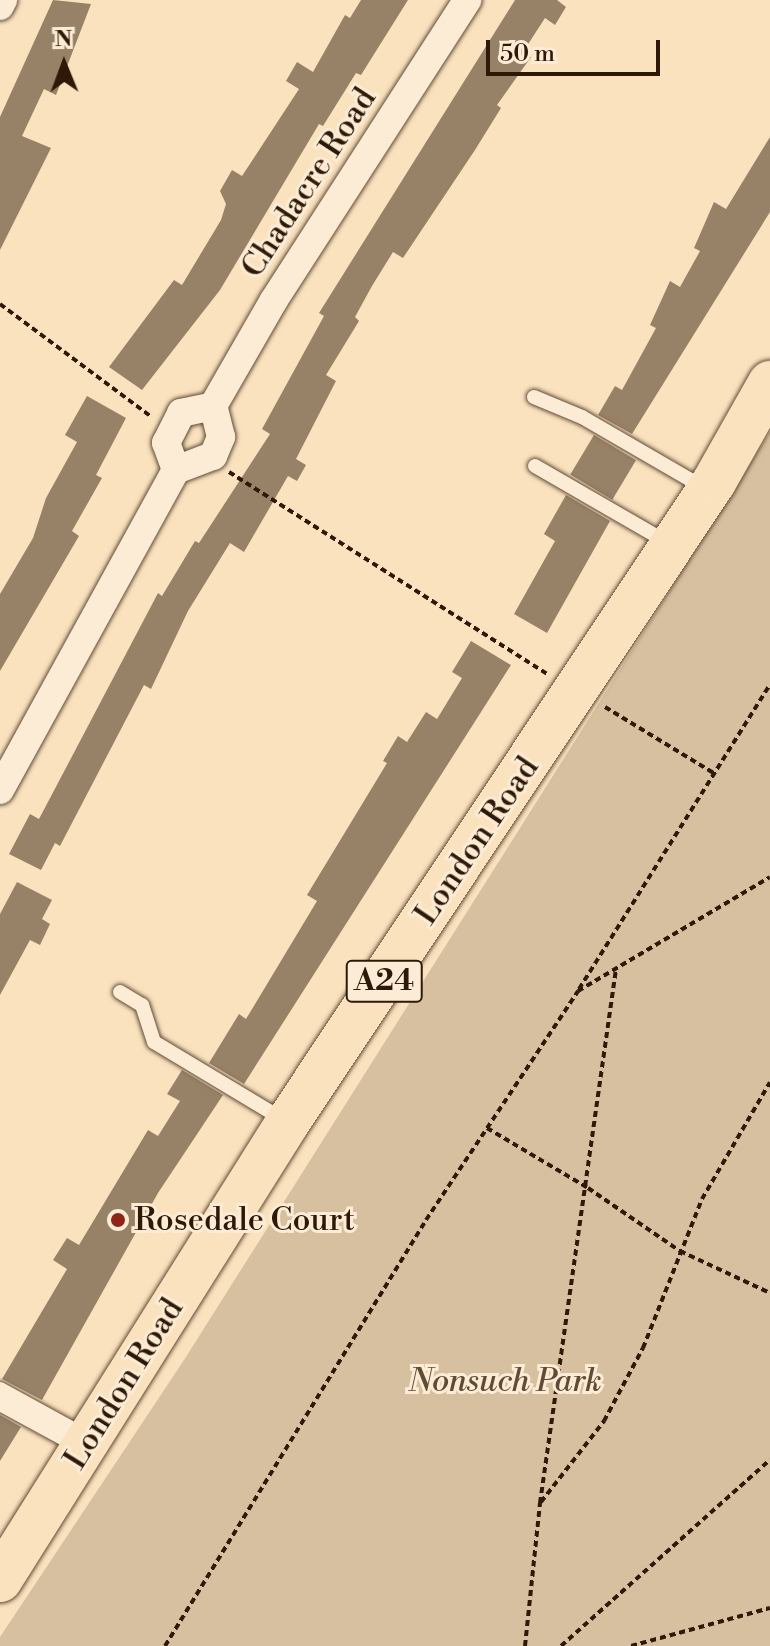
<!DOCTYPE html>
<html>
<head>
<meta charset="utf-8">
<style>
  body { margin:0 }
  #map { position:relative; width:770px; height:1646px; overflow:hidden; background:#fae2bf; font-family:"Libre Bodoni",serif }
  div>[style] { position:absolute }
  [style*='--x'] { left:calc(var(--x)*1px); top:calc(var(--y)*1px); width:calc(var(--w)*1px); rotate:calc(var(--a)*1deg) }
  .green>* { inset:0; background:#d7c0a0 }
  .building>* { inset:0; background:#988267; transform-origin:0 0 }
  .path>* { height:4px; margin-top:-2px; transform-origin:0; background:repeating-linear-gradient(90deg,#2e1908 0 6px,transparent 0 10px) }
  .roads { filter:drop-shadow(0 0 2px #614b36) drop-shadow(0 0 2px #614b36) }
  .service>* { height:14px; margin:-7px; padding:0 7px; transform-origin:7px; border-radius:7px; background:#fcecd5 }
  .minor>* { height:28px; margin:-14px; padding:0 14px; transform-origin:14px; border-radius:14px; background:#fcecd5 }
  .trunk>* { height:44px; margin:-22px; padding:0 22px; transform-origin:22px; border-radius:22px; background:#fae2bf }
  .dots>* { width:22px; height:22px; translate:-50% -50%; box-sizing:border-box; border:4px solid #fcecd5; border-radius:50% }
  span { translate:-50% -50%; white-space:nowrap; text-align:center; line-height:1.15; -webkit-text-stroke:6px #fcecd5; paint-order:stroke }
  .shield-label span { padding:2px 6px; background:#fcecd5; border:2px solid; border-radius:6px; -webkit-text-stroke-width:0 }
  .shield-label { font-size:30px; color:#2e1908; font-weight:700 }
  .street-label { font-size:32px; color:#2e1908 }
  .poi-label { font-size:32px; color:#2e1908 }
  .left { translate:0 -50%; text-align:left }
  .park-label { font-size:32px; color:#614b36; font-style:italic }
  .north { position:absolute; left:24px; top:24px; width:80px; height:80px; -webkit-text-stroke:6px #fcecd5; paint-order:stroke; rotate:359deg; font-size:22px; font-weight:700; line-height:32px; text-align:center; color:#2e1908 }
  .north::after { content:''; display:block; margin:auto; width:28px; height:36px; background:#2e1908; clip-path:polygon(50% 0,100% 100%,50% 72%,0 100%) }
  .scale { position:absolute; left:486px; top:40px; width:174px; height:36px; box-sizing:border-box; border:4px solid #2e1908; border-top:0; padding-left:10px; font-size:24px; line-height:28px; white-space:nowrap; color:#2e1908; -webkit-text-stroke:6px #fcecd5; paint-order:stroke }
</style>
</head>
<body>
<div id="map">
  <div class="green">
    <div style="clip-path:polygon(770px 432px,770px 1646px,0 1646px,0 1637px,184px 1360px)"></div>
  </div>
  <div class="building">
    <div style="clip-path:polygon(53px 0,91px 4px,56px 95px,44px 89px,22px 136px,51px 148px,0 250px,0 117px)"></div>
    <div style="clip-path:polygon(361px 0,408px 0,361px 75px,356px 73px,323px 126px,319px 124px,220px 290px,142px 390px,109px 367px,174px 280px,182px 285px,221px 220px,226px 204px,220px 191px,232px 170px,242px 176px,299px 89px,286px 81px,297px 62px,313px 72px,345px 15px,350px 18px)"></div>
    <div style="clip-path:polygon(515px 0,557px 0,566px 7px,555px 25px,545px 18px,523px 52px,531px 57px,497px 105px,501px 108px,475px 150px,403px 258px,393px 252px,372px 286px,355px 317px,359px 321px,326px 375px,336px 381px,296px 459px,306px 465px,297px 481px,288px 476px,244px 552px,230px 543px,188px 611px,151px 689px,144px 685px,60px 846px,55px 843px,41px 870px,9px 854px,30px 814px,39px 819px,158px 593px,162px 596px,195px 541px,199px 543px,270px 434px,262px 429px,324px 316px,319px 313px)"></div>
    <div style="clip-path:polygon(770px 137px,770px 212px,632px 434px,598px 415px,615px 386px,622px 390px,656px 328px,650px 325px,670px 281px,680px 287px,700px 251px,694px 248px,714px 202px,726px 209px)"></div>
    <div style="clip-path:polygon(87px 396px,126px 418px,96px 475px,102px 478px,72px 531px,79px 536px,0 671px,0 594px,33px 538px,46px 498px,77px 442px,65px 435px)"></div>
    <div style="left:594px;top:435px;width:49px;height:46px;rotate:31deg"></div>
    <div style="clip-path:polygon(566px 495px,610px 521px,547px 633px,514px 614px,555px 541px,544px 534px)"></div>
    <div style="clip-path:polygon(471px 641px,511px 665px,244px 1084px,209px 1063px,239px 1014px,246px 1019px,317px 901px,307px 895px,387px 763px,383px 761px,398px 736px,407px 742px,426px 712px,437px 719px,462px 678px,452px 672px)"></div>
    <div style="clip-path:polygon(17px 882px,52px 900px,42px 919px,50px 924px,40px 945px,30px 940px,0 995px,0 914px)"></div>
    <div style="clip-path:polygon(182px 1070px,223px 1095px,158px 1193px,42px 1400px,2px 1379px,67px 1269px,53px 1260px,67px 1238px,79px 1245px,148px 1130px,158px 1136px,180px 1101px,167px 1094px)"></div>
    <div style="clip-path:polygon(0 1415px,21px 1427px,0 1461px)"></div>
  </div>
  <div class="path">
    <div style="--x:0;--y:304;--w:187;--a:36.7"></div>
    <div style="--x:229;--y:472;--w:379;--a:32.4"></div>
    <div style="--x:605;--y:707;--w:129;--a:31.3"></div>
    <div style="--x:579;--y:989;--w:359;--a:-57.9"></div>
    <div style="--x:487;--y:1128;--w:117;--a:30.7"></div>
    <div style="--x:588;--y:1188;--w:112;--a:34.4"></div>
    <div style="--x:680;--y:1251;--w:99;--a:25"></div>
    <div style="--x:541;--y:1502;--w:103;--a:-52.1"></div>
    <div style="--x:604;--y:1421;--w:83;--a:-61.9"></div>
    <div style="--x:643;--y:1348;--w:160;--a:-68.4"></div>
    <div style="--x:702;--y:1199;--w:135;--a:-59.8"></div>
    <div style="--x:165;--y:1646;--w:500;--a:-58.5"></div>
    <div style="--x:426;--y:1220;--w:275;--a:-56.4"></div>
    <div style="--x:578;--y:991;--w:223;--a:-30.7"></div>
    <div style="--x:525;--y:1646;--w:144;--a:-84"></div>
    <div style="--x:540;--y:1503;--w:539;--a:-81.9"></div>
    <div style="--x:561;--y:1646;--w:280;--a:-41.7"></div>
    <div style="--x:631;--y:1646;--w:144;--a:-15.3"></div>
  </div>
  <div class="roads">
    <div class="service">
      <div style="--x:534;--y:397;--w:52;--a:22.6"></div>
      <div style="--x:582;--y:417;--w:143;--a:30.1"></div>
      <div style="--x:535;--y:466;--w:156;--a:30"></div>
      <div style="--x:120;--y:992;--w:26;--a:31"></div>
      <div style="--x:142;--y:1005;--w:39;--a:72"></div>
      <div style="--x:154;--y:1042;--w:152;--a:31"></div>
      <div style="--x:0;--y:1389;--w:96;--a:28.7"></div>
      <div style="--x:0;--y:1404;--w:88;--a:28.6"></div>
    </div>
    <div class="minor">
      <div style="--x:0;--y:6;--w:7;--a:-63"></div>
      <div style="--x:176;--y:470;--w:29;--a:-110"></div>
      <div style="--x:166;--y:443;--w:34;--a:-63"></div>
      <div style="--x:181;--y:413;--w:33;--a:-12"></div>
      <div style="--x:213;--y:406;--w:122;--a:-60.1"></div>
      <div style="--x:274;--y:300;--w:357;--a:-57.2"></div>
      <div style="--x:0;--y:790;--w:365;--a:-61.2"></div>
      <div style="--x:176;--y:470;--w:40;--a:-21"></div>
      <div style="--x:213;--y:456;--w:21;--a:-67"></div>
      <div style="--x:221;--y:437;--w:32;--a:-104"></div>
    </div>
    <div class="trunk">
      <div style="--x:0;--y:1580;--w:541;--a:-57.84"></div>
      <div style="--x:288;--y:1122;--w:769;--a:-56.35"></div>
      <div style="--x:714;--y:482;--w:114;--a:-60.5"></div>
    </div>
  </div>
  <div class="dots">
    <div style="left:118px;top:1220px;background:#8f2418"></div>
  </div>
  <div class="shield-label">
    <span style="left:384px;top:981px">A24</span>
  </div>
  <div class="street-label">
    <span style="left:309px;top:183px;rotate:-57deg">Chadacre Road</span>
    <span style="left:477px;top:841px;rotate:-56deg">London Road</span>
    <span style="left:124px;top:1384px;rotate:-58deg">London Road</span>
  </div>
  <div class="poi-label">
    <span class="left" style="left:134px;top:1220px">Rosedale Court</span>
  </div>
  <div class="park-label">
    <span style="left:505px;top:1381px">Nonsuch Park</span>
  </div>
  <div class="north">N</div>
  <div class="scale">50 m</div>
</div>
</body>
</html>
